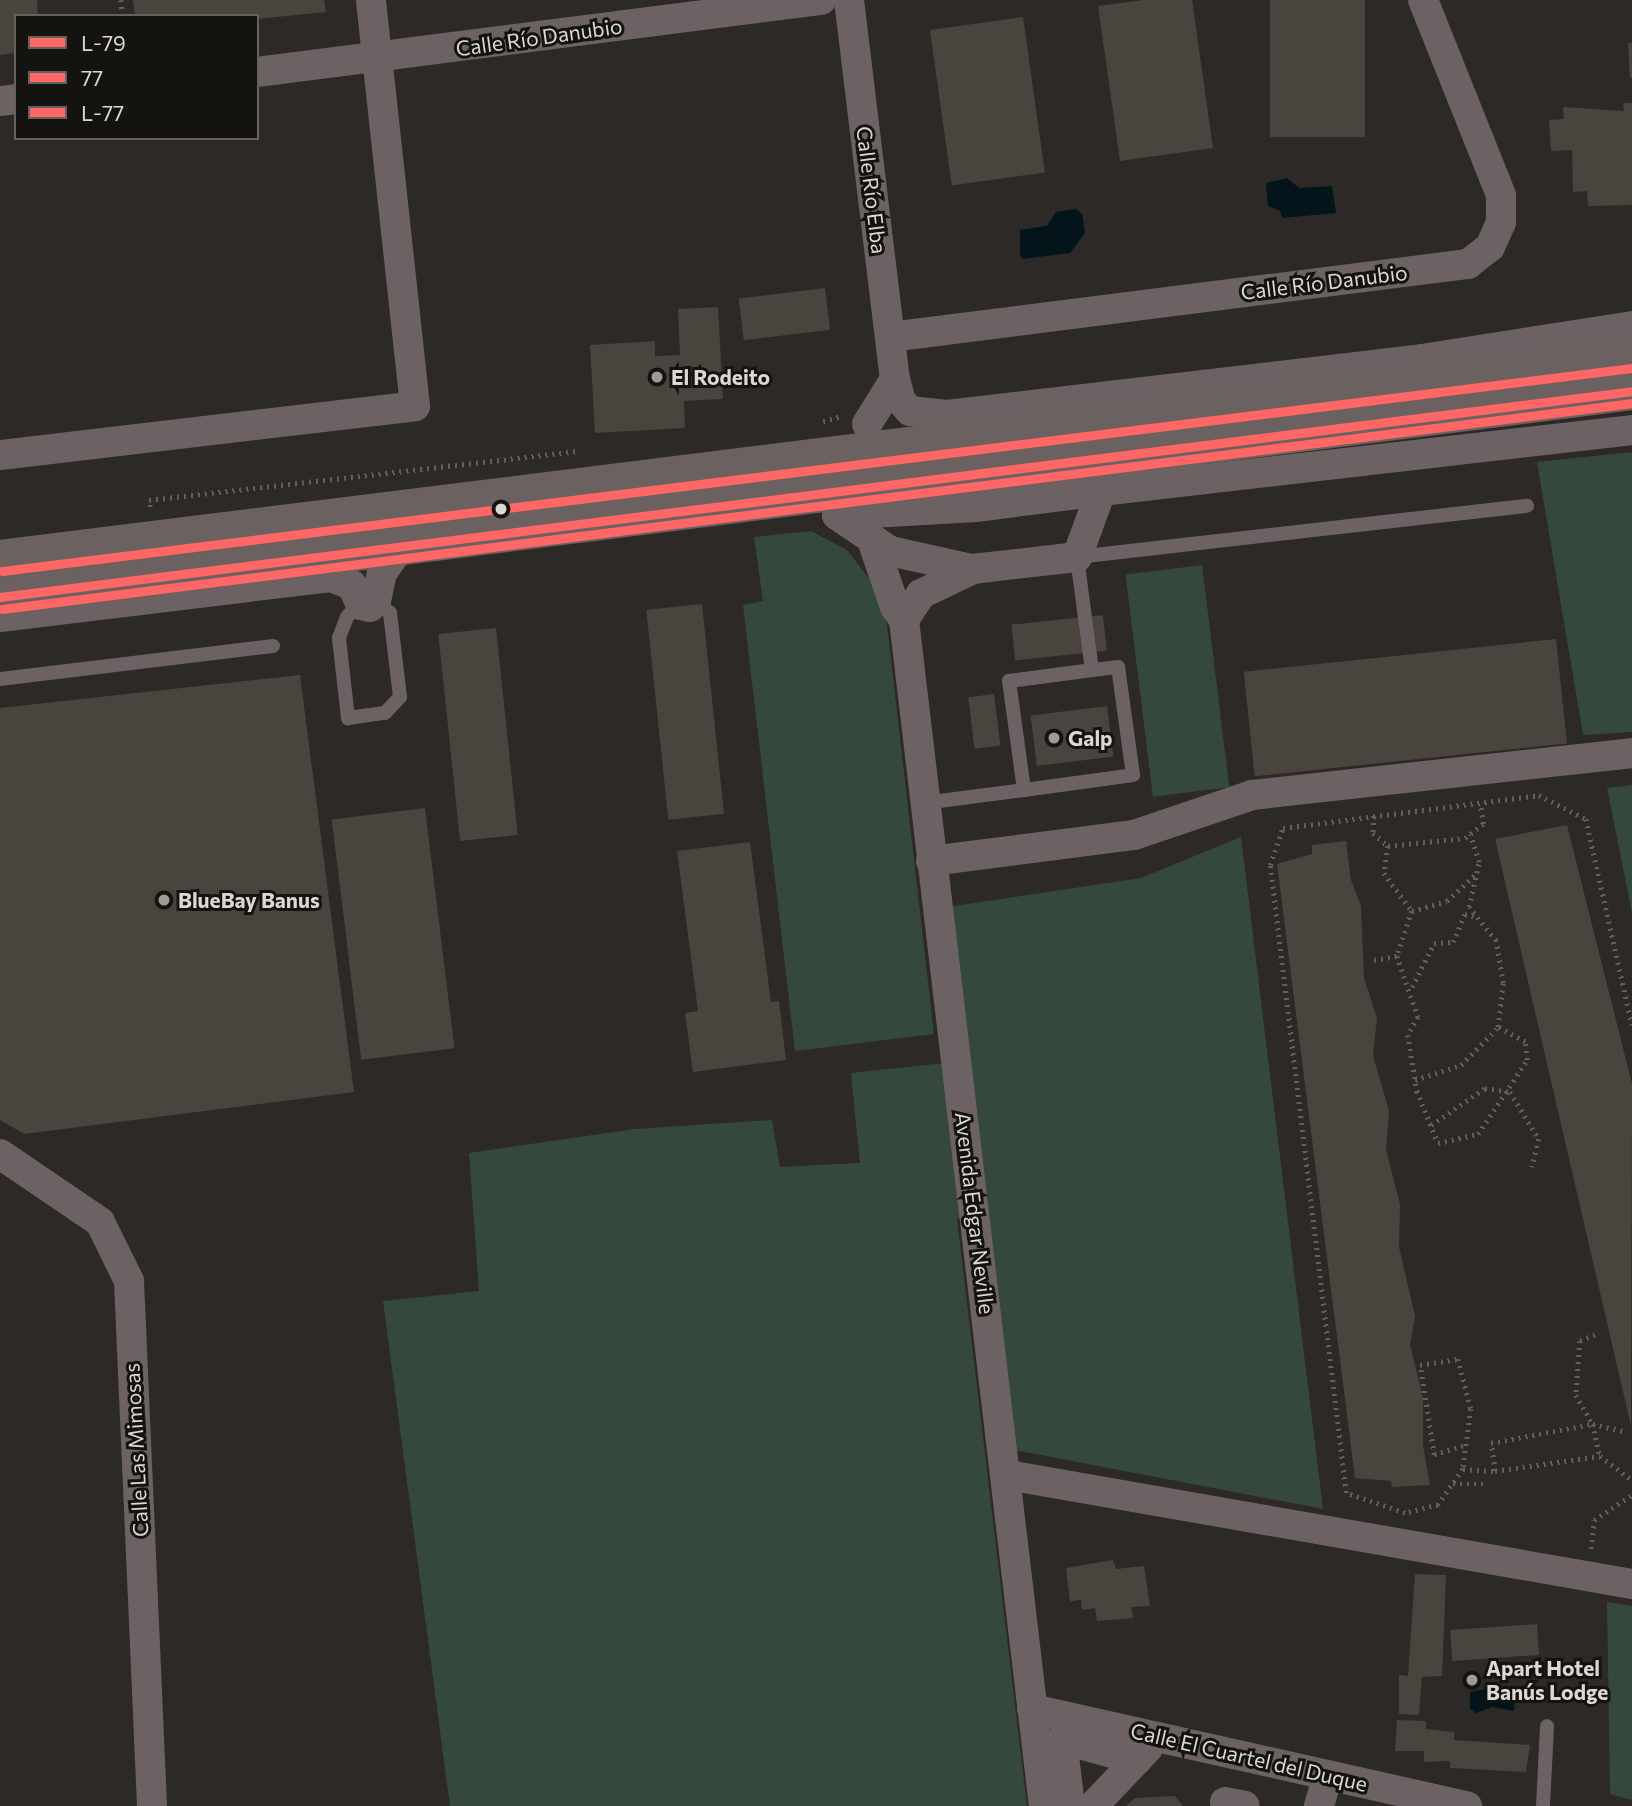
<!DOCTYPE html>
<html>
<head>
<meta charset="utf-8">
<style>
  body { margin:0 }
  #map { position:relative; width:1632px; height:1806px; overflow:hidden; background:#2c2926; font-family:Commissioner,sans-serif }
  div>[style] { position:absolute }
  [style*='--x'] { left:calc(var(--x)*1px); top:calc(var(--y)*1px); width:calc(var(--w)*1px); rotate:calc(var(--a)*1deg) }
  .green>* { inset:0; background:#35483e; transform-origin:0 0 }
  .water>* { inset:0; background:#04141b }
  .building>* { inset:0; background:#49443e; transform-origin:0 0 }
  .path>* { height:4.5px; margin-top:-2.25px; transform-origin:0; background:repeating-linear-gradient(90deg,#645e5d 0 2px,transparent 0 7px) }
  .service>* { height:14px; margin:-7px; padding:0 7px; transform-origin:7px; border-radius:7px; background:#6c6263 }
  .minor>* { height:30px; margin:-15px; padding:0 15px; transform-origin:15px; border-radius:15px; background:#6c6263 }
  .trunk>* { height:38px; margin:-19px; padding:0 19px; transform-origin:19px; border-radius:19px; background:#6a6160 }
  .bus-1>* { height:9px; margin:-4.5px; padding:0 4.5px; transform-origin:4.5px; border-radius:4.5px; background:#f66 }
  .bus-2>* { height:9px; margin:-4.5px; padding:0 4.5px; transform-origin:4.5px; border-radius:4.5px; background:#f66 }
  .bus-3>* { height:9px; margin:-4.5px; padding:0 4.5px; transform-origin:4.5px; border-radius:4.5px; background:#f66 }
  .dots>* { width:19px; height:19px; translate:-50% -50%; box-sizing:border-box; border:4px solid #151310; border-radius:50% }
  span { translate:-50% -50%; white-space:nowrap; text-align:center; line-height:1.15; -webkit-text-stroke:6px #151310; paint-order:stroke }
  .street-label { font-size:21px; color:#dcd9d4 }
  .poi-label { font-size:21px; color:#dcd9d4; font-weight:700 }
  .left { translate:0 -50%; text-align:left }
  .legend { position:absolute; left:14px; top:14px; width:245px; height:126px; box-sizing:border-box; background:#151310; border:2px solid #65625e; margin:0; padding:9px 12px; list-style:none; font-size:21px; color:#dcd9d4 }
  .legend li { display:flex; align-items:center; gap:14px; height:35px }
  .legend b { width:35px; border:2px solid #65625e }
</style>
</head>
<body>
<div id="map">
  <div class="green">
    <div style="clip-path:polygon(1632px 452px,1632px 732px,1583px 735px,1537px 462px)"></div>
    <div style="clip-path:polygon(811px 531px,847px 550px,871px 581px,886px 616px,934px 1034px,795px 1051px,743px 605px,763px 601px,754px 537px)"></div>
    <div style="left:1202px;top:565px;width:224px;height:77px;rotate:83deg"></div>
    <div style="clip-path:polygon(1632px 785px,1632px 913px,1607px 788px)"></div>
    <div style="clip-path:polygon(1241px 837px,1323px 1509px,1009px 1449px,947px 907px,1141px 878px)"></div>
    <div style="clip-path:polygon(945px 1063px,963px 1217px,957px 1219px,1027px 1806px,450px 1806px,383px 1301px,479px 1291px,469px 1153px,635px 1129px,772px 1120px,780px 1167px,860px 1163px,851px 1073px)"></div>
    <div style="clip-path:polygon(1607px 1602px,1632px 1606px,1632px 1800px,1610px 1794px)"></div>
  </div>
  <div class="water">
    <div style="clip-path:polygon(1287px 178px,1299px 188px,1332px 186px,1336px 213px,1282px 218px,1280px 211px,1268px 206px,1266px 183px)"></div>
    <div style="clip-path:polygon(1076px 209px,1082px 214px,1085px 233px,1070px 253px,1023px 259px,1020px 255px,1020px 230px,1047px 226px,1056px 212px)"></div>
    <div style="clip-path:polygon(1498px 1687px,1515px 1694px,1514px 1711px,1493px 1707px,1476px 1713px,1470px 1709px,1470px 1692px)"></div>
  </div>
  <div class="building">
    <div style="clip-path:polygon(0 0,37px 0,38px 16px,16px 16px,16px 53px,0 55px)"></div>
    <div style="clip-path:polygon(133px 0,324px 0,326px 12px,257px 19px,257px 16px,135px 16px)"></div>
    <div style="clip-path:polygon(1143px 0,1192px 0,1213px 148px,1120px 161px,1098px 6px)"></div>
    <div style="left:1270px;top:0;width:95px;height:137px"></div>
    <div style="left:1023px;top:17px;width:157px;height:94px;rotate:82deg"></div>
    <div style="clip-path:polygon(1628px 43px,1632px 43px,1632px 78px,1630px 78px)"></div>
    <div style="clip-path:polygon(1623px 103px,1632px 103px,1632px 205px,1588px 206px,1587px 191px,1573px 192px,1572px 150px,1551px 151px,1549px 120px,1564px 119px,1563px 107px,1624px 111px)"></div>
    <div style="left:825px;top:288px;width:42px;height:87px;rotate:83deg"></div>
    <div style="clip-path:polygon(718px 307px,723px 399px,684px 401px,685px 428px,595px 433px,590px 345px,655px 341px,655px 356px,680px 355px,678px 309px)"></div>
    <div style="left:702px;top:604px;width:211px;height:56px;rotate:84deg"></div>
    <div style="left:1103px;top:615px;width:36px;height:92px;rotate:84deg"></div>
    <div style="left:496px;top:628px;width:208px;height:58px;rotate:84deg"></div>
    <div style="left:1556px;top:639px;width:105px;height:314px;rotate:84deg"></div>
    <div style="clip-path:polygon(300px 675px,354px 1092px,24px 1134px,0 1120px,0 708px)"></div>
    <div style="left:994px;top:694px;width:52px;height:26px;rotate:83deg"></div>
    <div style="left:1107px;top:706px;width:51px;height:77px;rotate:83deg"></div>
    <div style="left:425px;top:808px;width:242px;height:94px;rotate:83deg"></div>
    <div style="clip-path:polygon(1567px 825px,1632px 1084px,1631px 1426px,1495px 839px)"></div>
    <div style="clip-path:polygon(1346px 841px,1351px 880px,1361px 906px,1364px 978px,1377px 1018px,1373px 1055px,1389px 1111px,1386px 1150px,1400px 1204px,1399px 1247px,1415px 1316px,1410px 1345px,1423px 1398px,1423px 1446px,1430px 1485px,1392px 1487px,1391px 1481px,1355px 1478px,1277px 864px,1312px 854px,1312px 845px)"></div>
    <div style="clip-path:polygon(750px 842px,771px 1002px,779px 1001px,786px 1060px,693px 1072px,685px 1013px,698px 1011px,677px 851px)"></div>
    <div style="clip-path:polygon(1113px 1560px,1116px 1569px,1144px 1566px,1150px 1606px,1131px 1607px,1133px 1618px,1097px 1621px,1095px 1608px,1082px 1610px,1081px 1599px,1070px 1602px,1066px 1568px)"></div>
    <div style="clip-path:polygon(1415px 1574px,1446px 1575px,1442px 1676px,1422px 1677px,1419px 1715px,1399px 1714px,1399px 1675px,1408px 1676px)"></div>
    <div style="left:1537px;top:1624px;width:31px;height:87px;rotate:86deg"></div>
    <div style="clip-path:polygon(1397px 1720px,1426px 1721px,1426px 1729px,1454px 1732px,1454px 1740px,1530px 1745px,1526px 1772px,1450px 1768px,1450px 1761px,1424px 1762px,1424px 1751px,1395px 1751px)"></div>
    <div style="clip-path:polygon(1175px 1796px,1183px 1806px,1126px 1806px,1135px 1798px)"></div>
  </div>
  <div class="path">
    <div style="--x:121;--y:0;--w:16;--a:83"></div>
    <div style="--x:823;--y:421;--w:20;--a:-15"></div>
    <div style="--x:150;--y:507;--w:7;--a:-98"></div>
    <div style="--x:149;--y:500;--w:432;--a:-6.5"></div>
    <div style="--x:1374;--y:816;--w:17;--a:93"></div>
    <div style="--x:1373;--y:833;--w:20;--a:41"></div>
    <div style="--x:1388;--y:846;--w:77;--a:-5.9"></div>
    <div style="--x:1465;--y:838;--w:23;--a:-38"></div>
    <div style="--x:1483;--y:824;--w:21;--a:-98"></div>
    <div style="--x:1388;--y:846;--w:27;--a:98"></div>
    <div style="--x:1384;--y:873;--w:47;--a:53.6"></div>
    <div style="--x:1412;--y:911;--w:47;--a:108.4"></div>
    <div style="--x:1397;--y:956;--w:65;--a:71"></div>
    <div style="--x:1418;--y:1017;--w:21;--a:119"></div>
    <div style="--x:1408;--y:1035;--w:57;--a:80.9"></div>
    <div style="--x:1417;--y:1091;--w:56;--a:68"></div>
    <div style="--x:1438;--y:1143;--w:41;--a:-12.7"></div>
    <div style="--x:1478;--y:1134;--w:89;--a:-56.5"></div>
    <div style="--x:1527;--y:1060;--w:18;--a:-96"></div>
    <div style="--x:1525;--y:1042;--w:31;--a:-151"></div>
    <div style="--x:1498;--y:1027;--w:44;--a:-83.5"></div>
    <div style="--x:1503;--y:983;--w:43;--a:-99.5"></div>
    <div style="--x:1496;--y:941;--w:43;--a:-128.5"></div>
    <div style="--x:1469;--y:907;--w:46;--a:-77.5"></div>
    <div style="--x:1479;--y:862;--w:29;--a:-108"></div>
    <div style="--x:1412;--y:911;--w:36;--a:-16"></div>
    <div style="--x:1447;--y:901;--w:38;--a:-43"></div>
    <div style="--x:1374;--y:960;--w:23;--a:-10"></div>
    <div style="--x:1412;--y:987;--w:49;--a:-63.4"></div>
    <div style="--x:1434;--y:943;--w:19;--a:-3"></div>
    <div style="--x:1453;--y:942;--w:30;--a:-67"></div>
    <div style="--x:1465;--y:914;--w:12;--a:14"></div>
    <div style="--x:1415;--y:1080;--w:48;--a:-18.1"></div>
    <div style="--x:1461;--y:1065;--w:53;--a:-45.8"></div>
    <div style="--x:1431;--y:1125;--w:65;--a:-34.4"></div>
    <div style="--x:1485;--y:1088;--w:25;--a:9"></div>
    <div style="--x:1510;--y:1092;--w:55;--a:58.3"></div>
    <div style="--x:1539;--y:1139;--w:29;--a:104"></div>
    <div style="--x:1595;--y:1335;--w:16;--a:158"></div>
    <div style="--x:1580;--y:1341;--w:54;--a:94.2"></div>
    <div style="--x:1576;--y:1395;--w:34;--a:60"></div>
    <div style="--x:1593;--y:1424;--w:33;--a:78"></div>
    <div style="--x:1463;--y:1446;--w:30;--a:163"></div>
    <div style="--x:1434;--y:1455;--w:91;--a:-98.8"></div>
    <div style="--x:1420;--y:1365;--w:38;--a:-9"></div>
    <div style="--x:1458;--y:1359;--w:52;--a:75.4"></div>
    <div style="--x:1471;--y:1409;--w:61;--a:97.6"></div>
    <div style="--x:1463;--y:1469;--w:44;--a:124.8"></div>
    <div style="--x:1438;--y:1505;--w:34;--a:166"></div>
    <div style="--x:1405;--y:1513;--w:62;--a:-161.3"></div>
    <div style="--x:1346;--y:1493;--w:633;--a:-96.9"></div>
    <div style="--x:1270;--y:865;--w:39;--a:-71"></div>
    <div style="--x:1283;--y:828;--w:258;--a:-7.3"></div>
    <div style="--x:1539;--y:795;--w:53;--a:27.1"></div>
    <div style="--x:1586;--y:819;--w:211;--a:77.4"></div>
    <div style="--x:1463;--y:1469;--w:32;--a:4"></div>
    <div style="--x:1495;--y:1471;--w:106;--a:-8.1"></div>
    <div style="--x:1600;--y:1456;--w:40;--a:37"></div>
    <div style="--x:1495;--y:1471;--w:28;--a:-98"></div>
    <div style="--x:1491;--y:1443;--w:104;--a:-10.6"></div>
    <div style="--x:1593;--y:1424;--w:32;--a:13"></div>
    <div style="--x:1453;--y:1484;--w:33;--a:0"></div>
    <div style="--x:1591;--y:1549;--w:29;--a:-84"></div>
    <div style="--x:1594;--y:1520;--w:45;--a:-33.3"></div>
  </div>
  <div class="service">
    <div style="--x:360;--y:602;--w:20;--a:131"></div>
    <div style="--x:347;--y:617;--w:22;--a:111"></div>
    <div style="--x:339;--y:638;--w:81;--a:83.6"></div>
    <div style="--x:348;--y:718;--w:37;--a:-8"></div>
    <div style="--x:385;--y:713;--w:22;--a:-47"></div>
    <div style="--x:400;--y:697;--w:85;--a:-96.8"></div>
    <div style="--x:390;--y:613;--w:18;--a:-139"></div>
    <div style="--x:0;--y:679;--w:275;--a:-6.9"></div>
    <div style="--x:1024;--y:790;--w:110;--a:-7.8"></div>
    <div style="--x:1133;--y:775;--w:109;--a:-97.9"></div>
    <div style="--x:1118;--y:667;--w:26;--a:173"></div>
    <div style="--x:924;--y:803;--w:101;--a:-7.4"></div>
    <div style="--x:1024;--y:790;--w:110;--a:-97.8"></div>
    <div style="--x:1009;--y:681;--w:84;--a:-7.5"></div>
    <div style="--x:1092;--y:670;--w:114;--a:-97.6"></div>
    <div style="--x:1077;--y:557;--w:453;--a:-6.5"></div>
    <div style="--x:1543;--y:1806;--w:80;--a:-87.1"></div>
  </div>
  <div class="minor">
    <div style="--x:849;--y:0;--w:382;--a:83.1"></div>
    <div style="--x:895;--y:379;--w:23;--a:75"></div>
    <div style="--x:901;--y:401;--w:13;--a:48"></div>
    <div style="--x:910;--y:411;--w:37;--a:6"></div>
    <div style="--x:947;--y:415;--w:478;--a:-6.7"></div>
    <div style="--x:1422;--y:359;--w:213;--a:-8.9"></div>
    <div style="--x:257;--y:72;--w:569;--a:-7.28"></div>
    <div style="--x:0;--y:101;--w:16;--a:-7"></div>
    <div style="--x:890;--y:337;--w:583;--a:-7.2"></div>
    <div style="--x:1468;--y:264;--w:28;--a:-38"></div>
    <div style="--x:1490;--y:247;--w:27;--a:-66"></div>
    <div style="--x:1501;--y:222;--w:27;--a:-90"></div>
    <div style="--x:1501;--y:195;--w:210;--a:-111.8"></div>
    <div style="--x:867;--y:424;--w:53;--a:-58.1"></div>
    <div style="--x:0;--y:455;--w:418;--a:-6.7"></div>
    <div style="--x:415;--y:406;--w:408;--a:-96.2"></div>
    <div style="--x:837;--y:515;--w:64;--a:34.2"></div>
    <div style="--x:890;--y:551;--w:84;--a:12.4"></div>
    <div style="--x:972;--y:569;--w:106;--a:-6.5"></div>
    <div style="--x:1077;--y:557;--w:70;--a:-70"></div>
    <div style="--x:1101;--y:491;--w:534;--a:-6.55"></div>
    <div style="--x:837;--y:515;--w:139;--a:-3.3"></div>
    <div style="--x:976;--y:507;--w:126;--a:-7.3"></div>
    <div style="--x:873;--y:543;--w:68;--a:71"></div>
    <div style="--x:895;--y:607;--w:16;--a:55"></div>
    <div style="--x:904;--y:620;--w:1194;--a:83.27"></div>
    <div style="--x:0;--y:617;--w:333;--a:-6.9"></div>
    <div style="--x:331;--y:577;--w:22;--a:21"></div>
    <div style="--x:352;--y:585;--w:22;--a:66"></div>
    <div style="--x:361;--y:605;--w:9;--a:13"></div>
    <div style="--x:370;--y:607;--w:8;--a:-45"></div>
    <div style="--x:376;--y:601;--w:29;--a:-78"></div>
    <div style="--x:382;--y:573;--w:32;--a:-55"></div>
    <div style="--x:904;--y:620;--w:31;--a:-57"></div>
    <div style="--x:921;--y:594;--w:55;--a:-25.6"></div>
    <div style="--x:931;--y:861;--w:205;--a:-7.3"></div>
    <div style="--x:1134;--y:835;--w:125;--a:-18.7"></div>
    <div style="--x:1252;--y:795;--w:382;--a:-6.3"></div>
    <div style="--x:0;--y:1154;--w:121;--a:34.2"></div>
    <div style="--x:100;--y:1222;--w:66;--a:63.8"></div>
    <div style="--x:129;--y:1281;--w:526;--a:87.49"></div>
    <div style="--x:1007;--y:1475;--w:634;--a:9.89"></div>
    <div style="--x:1032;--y:1709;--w:446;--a:12.6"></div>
    <div style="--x:1225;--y:1802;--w:20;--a:11"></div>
    <div style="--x:1070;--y:1806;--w:67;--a:-96.8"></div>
    <div style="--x:1062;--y:1739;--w:78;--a:15.6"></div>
    <div style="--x:1093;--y:1806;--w:80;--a:-46.5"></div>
    <div style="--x:1319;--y:1806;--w:32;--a:-74"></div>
  </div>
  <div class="trunk">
    <div style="--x:0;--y:559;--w:1645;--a:-7.09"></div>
    <div style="--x:0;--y:597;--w:1645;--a:-7.19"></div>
  </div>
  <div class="bus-1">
    <div style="--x:0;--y:597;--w:1645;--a:-7.19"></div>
  </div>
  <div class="bus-2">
    <div style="--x:2;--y:609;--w:1643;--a:-7.2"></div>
  </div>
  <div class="bus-3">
    <div style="--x:2;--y:571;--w:1643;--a:-7.1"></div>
  </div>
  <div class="dots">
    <div style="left:657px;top:377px;background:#9e9b97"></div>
    <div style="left:501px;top:509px;background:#dcd9d4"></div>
    <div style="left:1054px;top:738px;background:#9e9b97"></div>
    <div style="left:164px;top:900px;background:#9e9b97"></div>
    <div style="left:1472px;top:1680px;background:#9e9b97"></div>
  </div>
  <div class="street-label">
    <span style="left:539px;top:37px;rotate:-8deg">Calle Río Danubio</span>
    <span style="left:872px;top:190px;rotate:83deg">Calle Río Elba</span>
    <span style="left:1324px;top:282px;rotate:-7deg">Calle Río Danubio</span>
    <span style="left:975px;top:1213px;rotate:83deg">Avenida Edgar Neville</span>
    <span style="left:136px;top:1450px;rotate:-93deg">Calle Las Mimosas</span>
    <span style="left:1249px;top:1757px;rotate:13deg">Calle El Cuartel del Duque</span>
  </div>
  <div class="poi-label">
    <span class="left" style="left:671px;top:377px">El Rodeito</span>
    <span class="left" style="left:1068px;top:738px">Galp</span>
    <span class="left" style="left:178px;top:900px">BlueBay Banus</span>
    <span class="left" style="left:1486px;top:1680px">Apart Hotel<br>Banús Lodge</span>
  </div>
  <ul class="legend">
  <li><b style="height:9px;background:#f66"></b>L-79</li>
  <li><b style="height:9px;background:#f66"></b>77</li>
  <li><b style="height:9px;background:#f66"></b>L-77</li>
  </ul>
</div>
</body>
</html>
